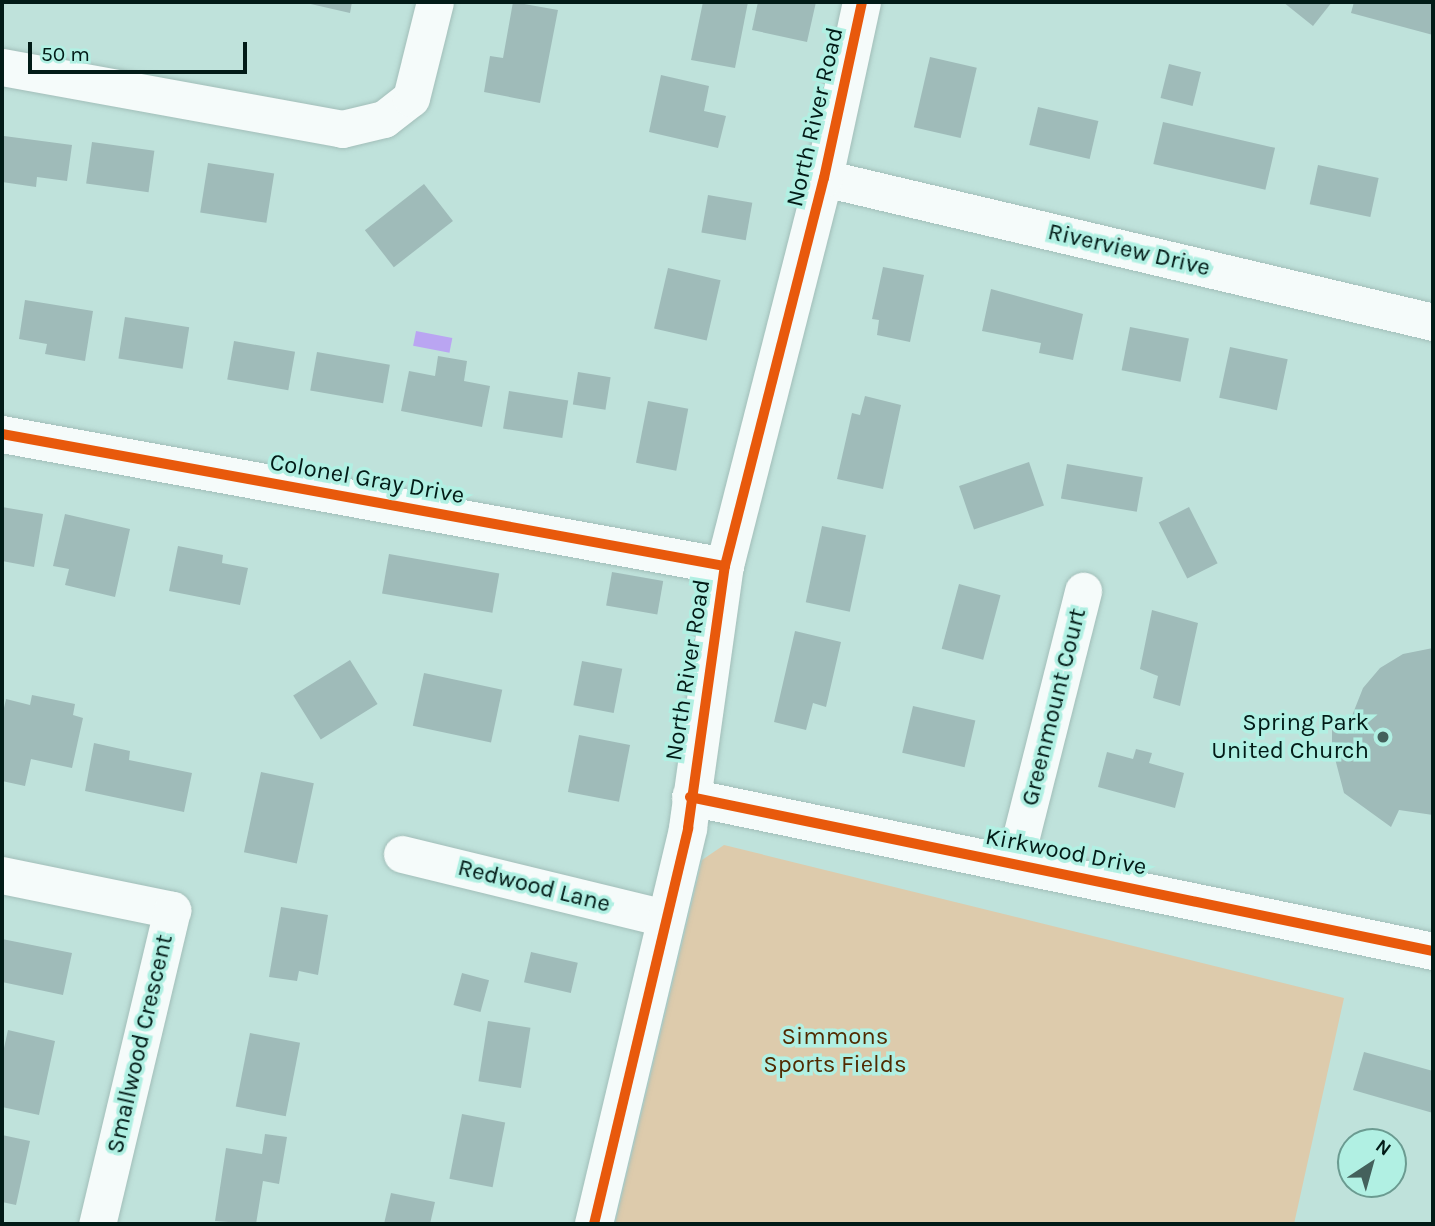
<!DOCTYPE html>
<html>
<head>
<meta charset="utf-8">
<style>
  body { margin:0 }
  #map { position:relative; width:1435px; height:1226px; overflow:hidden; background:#bfe2db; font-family:Karla,sans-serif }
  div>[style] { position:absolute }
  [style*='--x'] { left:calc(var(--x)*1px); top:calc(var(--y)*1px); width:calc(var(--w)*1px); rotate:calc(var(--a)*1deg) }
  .green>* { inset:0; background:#ddcbac }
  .water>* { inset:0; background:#baa5f2; transform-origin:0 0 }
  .building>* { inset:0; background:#9fbbb9; transform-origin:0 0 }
  .roads { filter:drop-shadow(0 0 2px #a2beb9) drop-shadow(0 0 2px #a2beb9) }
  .minor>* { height:37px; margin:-18.5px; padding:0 18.5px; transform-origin:18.5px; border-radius:18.5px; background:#f5fbfa }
  .major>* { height:38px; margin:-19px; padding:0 19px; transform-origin:19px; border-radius:19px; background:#f5fbfa }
  .cycleway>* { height:10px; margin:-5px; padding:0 5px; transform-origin:5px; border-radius:5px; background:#e8590c }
  .dots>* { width:19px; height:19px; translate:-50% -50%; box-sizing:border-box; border:4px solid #b1f0e3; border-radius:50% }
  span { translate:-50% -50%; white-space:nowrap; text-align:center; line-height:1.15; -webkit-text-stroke:7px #b1f0e3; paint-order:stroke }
  .street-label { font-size:24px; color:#021b17 }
  .poi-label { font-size:24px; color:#021b17 }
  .right { translate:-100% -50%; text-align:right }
  .park-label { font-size:24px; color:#512a00 }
  .frame { position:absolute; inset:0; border:4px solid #021b17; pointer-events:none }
  .north { position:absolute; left:1337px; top:1128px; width:70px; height:70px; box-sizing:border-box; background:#b1f0e3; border:2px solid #6b9b91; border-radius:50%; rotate:36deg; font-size:19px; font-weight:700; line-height:28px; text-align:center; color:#021b17 }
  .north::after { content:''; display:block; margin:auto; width:24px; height:32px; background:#44615c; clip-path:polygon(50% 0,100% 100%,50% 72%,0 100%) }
  .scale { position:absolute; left:28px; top:42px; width:219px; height:32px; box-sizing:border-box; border:4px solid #021b17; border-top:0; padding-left:9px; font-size:21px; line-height:24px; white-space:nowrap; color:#021b17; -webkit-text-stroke:5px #b1f0e3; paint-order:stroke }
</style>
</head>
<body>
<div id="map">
  <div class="green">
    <div style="clip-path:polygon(724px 845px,1344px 998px,1294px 1224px,615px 1224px,702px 860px)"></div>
  </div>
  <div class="water">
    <div style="left:416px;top:331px;width:37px;height:15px;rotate:11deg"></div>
  </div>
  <div class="building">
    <div style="clip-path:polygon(302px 2px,352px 2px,350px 13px)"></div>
    <div style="clip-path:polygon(513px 2px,558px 10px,540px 103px,484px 92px,490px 56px,503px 58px)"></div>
    <div style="clip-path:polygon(703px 2px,748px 2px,735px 68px,691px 60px)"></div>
    <div style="clip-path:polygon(758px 2px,816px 2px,807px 42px,752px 30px)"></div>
    <div style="clip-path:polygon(1283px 2px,1332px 2px,1313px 26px)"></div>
    <div style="clip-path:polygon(1354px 2px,1433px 2px,1433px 35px,1351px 13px)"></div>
    <div style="left:930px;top:57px;width:48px;height:72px;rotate:13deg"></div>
    <div style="left:1169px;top:64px;width:33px;height:35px;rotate:14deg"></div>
    <div style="clip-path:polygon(661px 75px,709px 86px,704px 111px,726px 116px,718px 148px,649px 132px)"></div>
    <div style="left:1038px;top:107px;width:62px;height:39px;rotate:13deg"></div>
    <div style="left:1163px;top:122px;width:115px;height:43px;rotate:13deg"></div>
    <div style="clip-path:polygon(2px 127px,4px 136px,72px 145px,67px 181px,37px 177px,36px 187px,2px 182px)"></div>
    <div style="left:92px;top:142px;width:63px;height:42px;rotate:8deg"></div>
    <div style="left:208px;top:163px;width:67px;height:50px;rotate:9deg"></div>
    <div style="left:1318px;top:165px;width:62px;height:40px;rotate:12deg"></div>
    <div style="left:424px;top:184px;width:47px;height:75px;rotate:52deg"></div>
    <div style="left:708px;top:195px;width:45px;height:38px;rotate:10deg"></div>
    <div style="clip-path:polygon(883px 267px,924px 275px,910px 342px,877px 335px,879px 320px,872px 319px)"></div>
    <div style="left:668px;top:268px;width:54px;height:62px;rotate:13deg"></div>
    <div style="clip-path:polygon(991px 289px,1083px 314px,1073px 360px,1039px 353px,1041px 343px,982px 331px)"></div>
    <div style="clip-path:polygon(25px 300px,93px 311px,85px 361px,45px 354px,47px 344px,19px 339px)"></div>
    <div style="left:125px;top:317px;width:65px;height:42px;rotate:9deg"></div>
    <div style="left:1130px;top:327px;width:60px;height:44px;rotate:11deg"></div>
    <div style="left:234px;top:341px;width:62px;height:39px;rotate:10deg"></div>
    <div style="left:1230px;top:347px;width:59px;height:52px;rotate:12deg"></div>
    <div style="left:317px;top:352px;width:74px;height:39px;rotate:10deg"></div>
    <div style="clip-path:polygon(438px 356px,467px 361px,464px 381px,490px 386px,482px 427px,401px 411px,409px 371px,435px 376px)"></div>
    <div style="left:578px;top:372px;width:33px;height:33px;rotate:9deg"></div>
    <div style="left:509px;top:391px;width:60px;height:38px;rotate:9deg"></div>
    <div style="clip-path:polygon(865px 396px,901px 405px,883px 489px,837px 479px,852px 413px,860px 415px)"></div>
    <div style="left:648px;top:401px;width:41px;height:63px;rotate:11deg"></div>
    <div style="left:1029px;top:462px;width:46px;height:74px;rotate:71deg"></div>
    <div style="left:1067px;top:464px;width:77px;height:35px;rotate:10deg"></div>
    <div style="clip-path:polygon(2px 507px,43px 514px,34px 567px,2px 561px)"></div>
    <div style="left:1189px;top:507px;width:63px;height:34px;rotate:63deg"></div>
    <div style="clip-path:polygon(65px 514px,130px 529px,115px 597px,65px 585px,69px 569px,53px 566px)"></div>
    <div style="left:822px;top:526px;width:45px;height:78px;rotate:12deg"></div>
    <div style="clip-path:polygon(178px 546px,223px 555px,222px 563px,248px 568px,240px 605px,169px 591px)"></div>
    <div style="left:389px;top:554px;width:112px;height:40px;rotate:10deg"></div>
    <div style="left:612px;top:572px;width:52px;height:34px;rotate:10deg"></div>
    <div style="left:959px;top:584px;width:43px;height:67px;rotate:15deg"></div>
    <div style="clip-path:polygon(1152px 610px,1198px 623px,1180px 706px,1153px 698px,1158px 676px,1140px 669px)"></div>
    <div style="clip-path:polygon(795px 631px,841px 642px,826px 707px,813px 703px,806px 730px,774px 722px)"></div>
    <div style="clip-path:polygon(1433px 648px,1433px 815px,1399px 810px,1391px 827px,1344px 793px,1332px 747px,1332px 726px,1348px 726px,1363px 688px,1380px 668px,1403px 654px)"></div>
    <div style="left:350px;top:660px;width:52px;height:67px;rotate:58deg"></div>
    <div style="left:582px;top:661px;width:41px;height:45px;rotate:11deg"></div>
    <div style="left:424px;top:673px;width:80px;height:54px;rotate:12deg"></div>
    <div style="clip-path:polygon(32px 695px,75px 704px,73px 715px,83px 718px,72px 768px,31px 759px,25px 786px,2px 781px,2px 717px,6px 699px,30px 705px)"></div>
    <div style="left:913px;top:706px;width:64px;height:48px;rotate:13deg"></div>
    <div style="left:579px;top:735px;width:52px;height:58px;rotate:11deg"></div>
    <div style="clip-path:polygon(94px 743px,130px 751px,129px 760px,192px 773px,184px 812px,85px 791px)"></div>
    <div style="clip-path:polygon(1136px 749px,1152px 753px,1149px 763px,1184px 773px,1175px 808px,1098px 787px,1107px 752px,1133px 759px)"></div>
    <div style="left:261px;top:772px;width:54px;height:82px;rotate:12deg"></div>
    <div style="clip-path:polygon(281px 907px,328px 915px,318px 975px,299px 971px,297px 981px,269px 977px)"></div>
    <div style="clip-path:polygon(2px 939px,72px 953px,63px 995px,2px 982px)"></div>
    <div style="left:531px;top:952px;width:48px;height:31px;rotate:13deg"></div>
    <div style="left:462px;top:973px;width:28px;height:33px;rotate:15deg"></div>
    <div style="left:488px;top:1021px;width:43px;height:61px;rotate:9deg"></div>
    <div style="clip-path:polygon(8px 1030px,55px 1041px,39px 1115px,2px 1107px,2px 1057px)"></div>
    <div style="left:250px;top:1033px;width:51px;height:75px;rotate:11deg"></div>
    <div style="clip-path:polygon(1364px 1052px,1433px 1071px,1433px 1113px,1353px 1090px)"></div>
    <div style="left:462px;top:1114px;width:44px;height:66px;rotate:11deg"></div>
    <div style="clip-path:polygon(265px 1134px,287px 1137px,279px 1184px,263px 1181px,256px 1224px,215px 1221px,226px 1148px,262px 1154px)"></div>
    <div style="clip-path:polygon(2px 1135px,30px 1141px,16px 1205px,2px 1202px)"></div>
    <div style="clip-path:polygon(391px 1193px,435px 1202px,430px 1224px,384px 1224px)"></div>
  </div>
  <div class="roads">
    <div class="minor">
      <div style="--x:2;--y:67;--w:346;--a:10.3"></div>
      <div style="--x:342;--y:129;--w:43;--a:-13.4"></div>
      <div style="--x:384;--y:119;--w:34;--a:-38"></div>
      <div style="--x:411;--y:98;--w:99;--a:-76"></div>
      <div style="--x:824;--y:178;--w:626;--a:13.3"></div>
      <div style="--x:2;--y:434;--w:735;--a:10.35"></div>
      <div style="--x:690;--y:797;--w:759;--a:11.71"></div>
      <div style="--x:402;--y:854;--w:271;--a:13.7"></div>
      <div style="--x:1014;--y:864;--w:282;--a:-75.8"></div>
      <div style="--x:2;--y:875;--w:174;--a:11.6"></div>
      <div style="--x:172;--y:910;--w:323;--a:103.4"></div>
    </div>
    <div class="major">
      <div style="--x:594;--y:1224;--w:407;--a:-76.6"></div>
      <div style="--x:688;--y:828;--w:265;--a:-82"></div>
      <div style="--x:725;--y:566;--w:400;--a:-75.7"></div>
      <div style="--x:824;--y:178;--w:180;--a:-77.8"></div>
    </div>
  </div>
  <div class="cycleway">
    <div style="--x:2;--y:434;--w:735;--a:10.35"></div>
    <div style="--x:690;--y:797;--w:759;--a:11.71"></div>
    <div style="--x:594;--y:1224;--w:407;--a:-76.6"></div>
    <div style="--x:688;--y:828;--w:265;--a:-82"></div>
    <div style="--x:725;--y:566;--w:400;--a:-75.7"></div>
    <div style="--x:824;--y:178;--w:180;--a:-77.8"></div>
  </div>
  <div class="dots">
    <div style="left:1383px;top:737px;background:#44615c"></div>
  </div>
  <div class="street-label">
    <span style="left:815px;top:117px;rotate:-77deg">North River Road</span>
    <span style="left:1129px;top:250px;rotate:13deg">Riverview Drive</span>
    <span style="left:367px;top:479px;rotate:10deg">Colonel Gray Drive</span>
    <span style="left:688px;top:670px;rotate:-81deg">North River Road</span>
    <span style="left:1054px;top:707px;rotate:-76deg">Greenmount Court</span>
    <span style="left:1066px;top:852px;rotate:11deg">Kirkwood Drive</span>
    <span style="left:534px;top:886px;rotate:14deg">Redwood Lane</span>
    <span style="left:140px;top:1044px;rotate:-77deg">Smallwood Crescent</span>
  </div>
  <div class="poi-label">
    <span class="right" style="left:1369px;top:737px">Spring Park<br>United Church</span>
  </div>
  <div class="park-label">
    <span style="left:835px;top:1051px">Simmons<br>Sports Fields</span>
  </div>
  <div class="frame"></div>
  <div class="north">N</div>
  <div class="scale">50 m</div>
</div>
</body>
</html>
